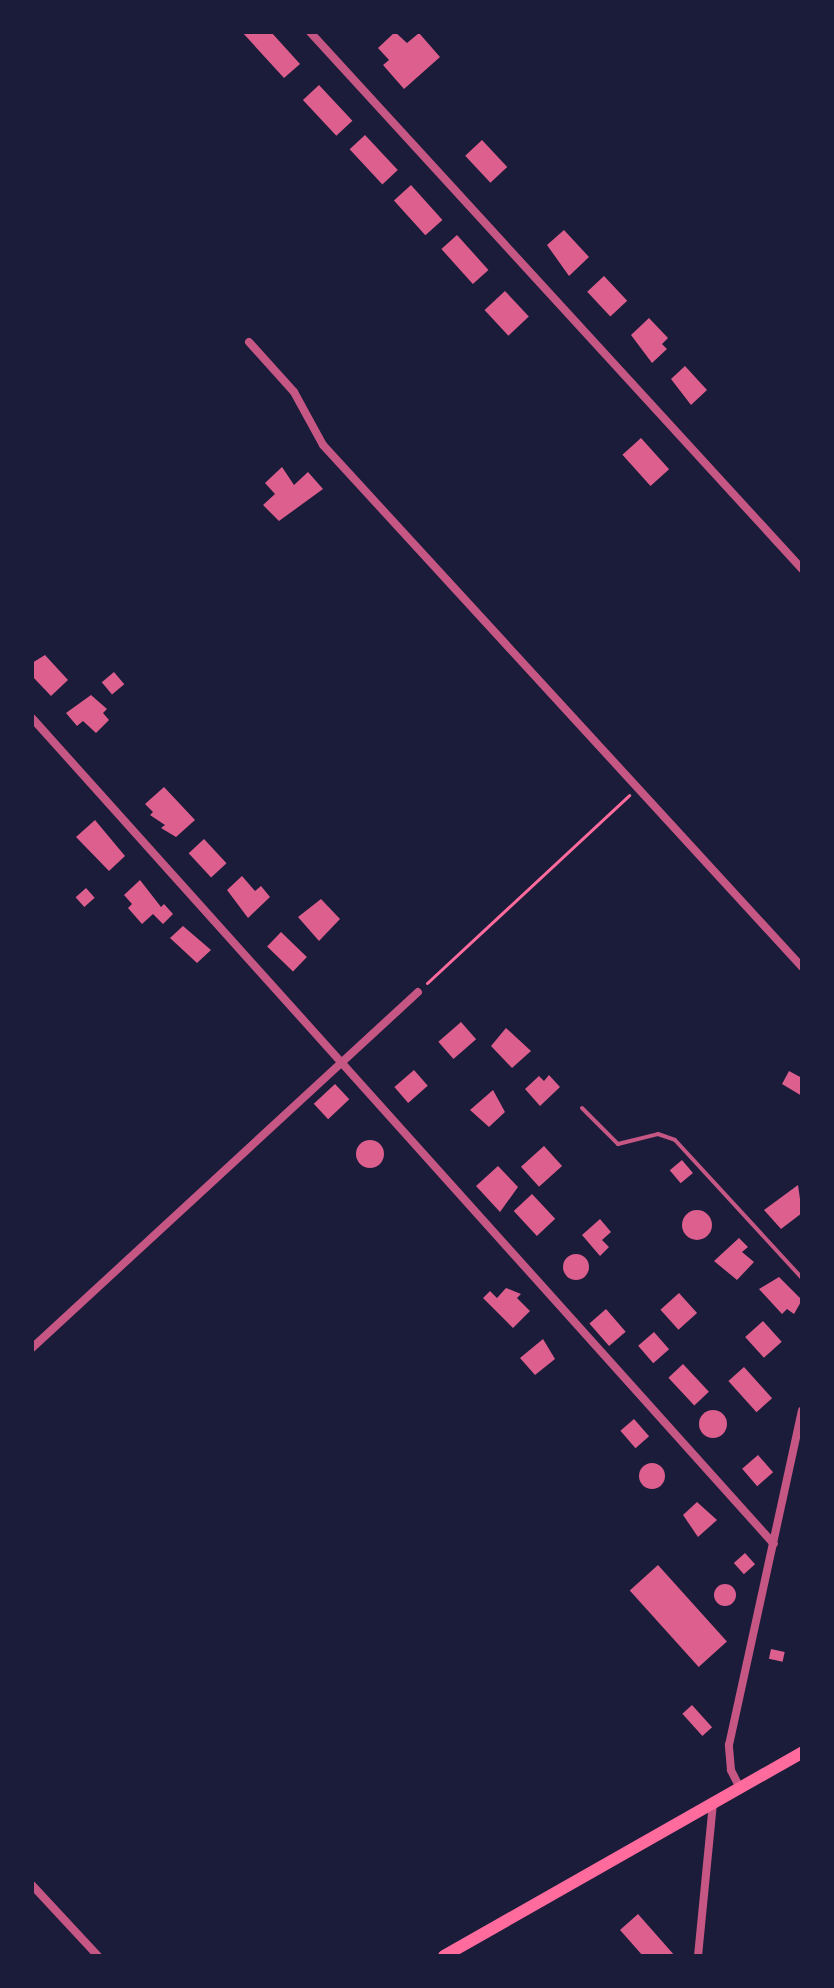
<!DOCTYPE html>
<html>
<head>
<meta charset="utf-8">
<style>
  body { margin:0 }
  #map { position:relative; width:834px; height:1988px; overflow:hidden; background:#1b1b3a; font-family:Montserrat,sans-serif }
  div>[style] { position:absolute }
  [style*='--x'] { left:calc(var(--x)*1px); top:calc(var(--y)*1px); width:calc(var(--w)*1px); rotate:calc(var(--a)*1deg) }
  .building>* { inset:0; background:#dd5f8e; transform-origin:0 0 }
  .round { border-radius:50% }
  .path>* { height:3px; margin:-1.5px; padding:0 1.5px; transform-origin:1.5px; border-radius:1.5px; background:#ff6b9d }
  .service>* { height:4px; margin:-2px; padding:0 2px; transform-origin:2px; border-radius:2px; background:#c65784 }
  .minor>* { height:8px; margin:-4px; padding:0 4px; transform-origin:4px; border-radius:4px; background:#c65784 }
  .secondary>* { height:12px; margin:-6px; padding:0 6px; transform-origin:6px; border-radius:6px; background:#ff6b9d }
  span { translate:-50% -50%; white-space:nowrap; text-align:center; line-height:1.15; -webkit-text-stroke:6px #1b1b3a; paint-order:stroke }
  .frame { position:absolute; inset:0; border:34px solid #1b1b3a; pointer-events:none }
</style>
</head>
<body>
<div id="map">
  <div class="building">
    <div style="clip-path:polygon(242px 32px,271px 32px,300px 64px,284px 78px)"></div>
    <div style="clip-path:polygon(395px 32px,407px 43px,419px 33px,440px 57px,404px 89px,383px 65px,389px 60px,378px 48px)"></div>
    <div style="left:319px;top:85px;width:49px;height:22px;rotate:47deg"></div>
    <div style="left:365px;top:135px;width:48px;height:21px;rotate:47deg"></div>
    <div style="left:482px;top:140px;width:37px;height:23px;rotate:47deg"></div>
    <div style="left:411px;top:185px;width:47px;height:23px;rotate:48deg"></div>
    <div style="clip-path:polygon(564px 230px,589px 257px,569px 276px,547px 245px)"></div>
    <div style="left:457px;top:235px;width:47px;height:21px;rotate:48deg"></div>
    <div style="left:604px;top:276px;width:34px;height:23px;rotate:47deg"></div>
    <div style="left:505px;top:291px;width:35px;height:28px;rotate:47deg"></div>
    <div style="clip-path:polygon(649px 318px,668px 338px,662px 344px,667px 349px,652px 363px,631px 335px)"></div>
    <div style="clip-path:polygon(685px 366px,707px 390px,691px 405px,671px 379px)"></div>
    <div style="left:641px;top:438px;width:42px;height:25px;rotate:48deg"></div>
    <div style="clip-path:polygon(282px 467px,294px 485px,308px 472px,323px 489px,279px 521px,263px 505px,275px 494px,265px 483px)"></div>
    <div style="clip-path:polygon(45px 655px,68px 680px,51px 696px,32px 676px,32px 663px)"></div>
    <div style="left:114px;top:672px;width:16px;height:16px;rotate:50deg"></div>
    <div style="clip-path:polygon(91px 695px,107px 709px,103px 713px,109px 720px,96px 733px,83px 721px,77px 726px,66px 713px)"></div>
    <div style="clip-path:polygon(164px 787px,195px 820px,176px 837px,161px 828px,165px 825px,150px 815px,153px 812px,145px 804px)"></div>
    <div style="clip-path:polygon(95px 820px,125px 856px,109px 871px,76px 837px)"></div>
    <div style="left:204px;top:839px;width:33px;height:21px;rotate:47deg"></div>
    <div style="clip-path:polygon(242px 876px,255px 891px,261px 886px,270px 897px,248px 918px,227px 890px)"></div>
    <div style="clip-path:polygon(140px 880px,161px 907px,164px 904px,173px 914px,163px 924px,153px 914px,142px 924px,128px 908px,132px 904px,124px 895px)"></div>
    <div style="left:86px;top:888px;width:13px;height:14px;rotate:48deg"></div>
    <div style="clip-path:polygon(321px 899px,340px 919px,319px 941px,298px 917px)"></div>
    <div style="clip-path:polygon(183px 926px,211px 950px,197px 963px,170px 938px)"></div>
    <div style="left:281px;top:932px;width:36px;height:20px;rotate:44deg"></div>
    <div style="left:461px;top:1022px;width:23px;height:30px;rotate:49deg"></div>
    <div style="clip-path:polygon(506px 1028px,531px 1051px,512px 1068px,491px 1046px)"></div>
    <div style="left:414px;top:1070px;width:21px;height:26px;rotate:49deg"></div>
    <div style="clip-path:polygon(789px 1071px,802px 1078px,802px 1096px,782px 1084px)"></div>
    <div style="clip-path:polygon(549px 1075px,560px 1087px,540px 1106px,525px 1089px,539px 1076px,544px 1081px)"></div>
    <div style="left:335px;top:1084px;width:21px;height:29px;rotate:47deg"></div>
    <div style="clip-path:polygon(493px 1090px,505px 1112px,489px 1127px,470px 1110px)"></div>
    <div class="round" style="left:356px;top:1140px;width:28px;height:28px"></div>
    <div style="left:544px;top:1146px;width:27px;height:31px;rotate:48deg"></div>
    <div style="left:682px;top:1160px;width:17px;height:16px;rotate:50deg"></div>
    <div style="clip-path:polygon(498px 1166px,518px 1187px,500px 1212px,476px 1186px)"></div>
    <div style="clip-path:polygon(798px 1185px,802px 1213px,781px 1229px,764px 1210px)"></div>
    <div style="left:532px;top:1194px;width:34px;height:25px;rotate:47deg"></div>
    <div class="round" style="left:682px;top:1210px;width:30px;height:30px"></div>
    <div style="clip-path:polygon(600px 1219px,611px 1232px,602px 1240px,609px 1247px,600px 1256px,582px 1235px)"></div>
    <div style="clip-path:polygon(739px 1238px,748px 1247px,742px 1252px,754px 1262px,737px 1280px,714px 1261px)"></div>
    <div class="round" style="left:563px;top:1254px;width:26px;height:26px"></div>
    <div style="clip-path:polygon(779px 1277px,802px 1300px,794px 1314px,787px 1309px,782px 1314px,759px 1289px)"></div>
    <div style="clip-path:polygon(506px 1288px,521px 1294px,517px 1298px,530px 1311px,513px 1328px,483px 1298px,490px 1291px,497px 1298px)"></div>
    <div style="left:679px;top:1293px;width:27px;height:25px;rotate:48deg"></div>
    <div style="left:606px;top:1309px;width:30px;height:22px;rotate:49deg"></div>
    <div style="left:763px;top:1321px;width:28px;height:24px;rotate:48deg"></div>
    <div style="left:654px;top:1332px;width:23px;height:21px;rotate:49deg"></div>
    <div style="clip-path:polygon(543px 1339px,555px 1359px,535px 1375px,520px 1358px)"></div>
    <div style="left:683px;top:1364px;width:38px;height:20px;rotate:47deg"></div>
    <div style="left:744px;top:1367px;width:42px;height:21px;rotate:48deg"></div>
    <div class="round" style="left:699px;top:1410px;width:28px;height:28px"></div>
    <div style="left:634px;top:1419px;width:23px;height:18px;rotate:49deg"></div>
    <div style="left:758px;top:1455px;width:23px;height:21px;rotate:49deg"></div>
    <div class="round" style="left:639px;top:1463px;width:26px;height:26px"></div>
    <div style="clip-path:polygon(697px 1502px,717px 1520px,698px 1537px,683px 1515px)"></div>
    <div style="left:745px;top:1553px;width:15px;height:15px;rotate:48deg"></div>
    <div style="left:658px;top:1565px;width:103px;height:38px;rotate:48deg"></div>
    <div class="round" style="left:714px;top:1584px;width:22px;height:22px"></div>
    <div style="left:771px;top:1649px;width:14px;height:10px;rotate:12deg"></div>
    <div style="left:692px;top:1705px;width:30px;height:13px;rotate:48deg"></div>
    <div style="clip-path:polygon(638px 1914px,675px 1956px,643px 1956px,620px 1930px)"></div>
  </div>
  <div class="path">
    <div style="--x:427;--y:983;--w:276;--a:-42.9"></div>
  </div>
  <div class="service">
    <div style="--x:582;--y:1108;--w:51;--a:45"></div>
    <div style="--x:618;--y:1144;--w:41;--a:-14"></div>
    <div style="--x:658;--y:1134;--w:18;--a:19"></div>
    <div style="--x:675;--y:1140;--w:188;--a:47.4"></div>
  </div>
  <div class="minor">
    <div style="--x:310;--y:32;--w:728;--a:47.5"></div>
    <div style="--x:249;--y:342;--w:67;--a:48"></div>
    <div style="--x:294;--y:392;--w:60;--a:61.3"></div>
    <div style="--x:323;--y:445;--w:708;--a:47.46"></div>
    <div style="--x:32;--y:718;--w:1110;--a:48.07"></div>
    <div style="--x:32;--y:1348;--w:525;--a:-42.68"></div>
    <div style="--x:740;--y:1788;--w:20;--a:-117"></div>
    <div style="--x:731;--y:1770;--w:25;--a:-95"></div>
    <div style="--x:729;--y:1745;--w:342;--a:-77.7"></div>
    <div style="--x:32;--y:1885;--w:97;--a:47.1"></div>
    <div style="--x:698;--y:1956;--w:154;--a:-84.4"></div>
  </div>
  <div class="secondary">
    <div style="--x:444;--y:1956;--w:412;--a:-29.6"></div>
  </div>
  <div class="frame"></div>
</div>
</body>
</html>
